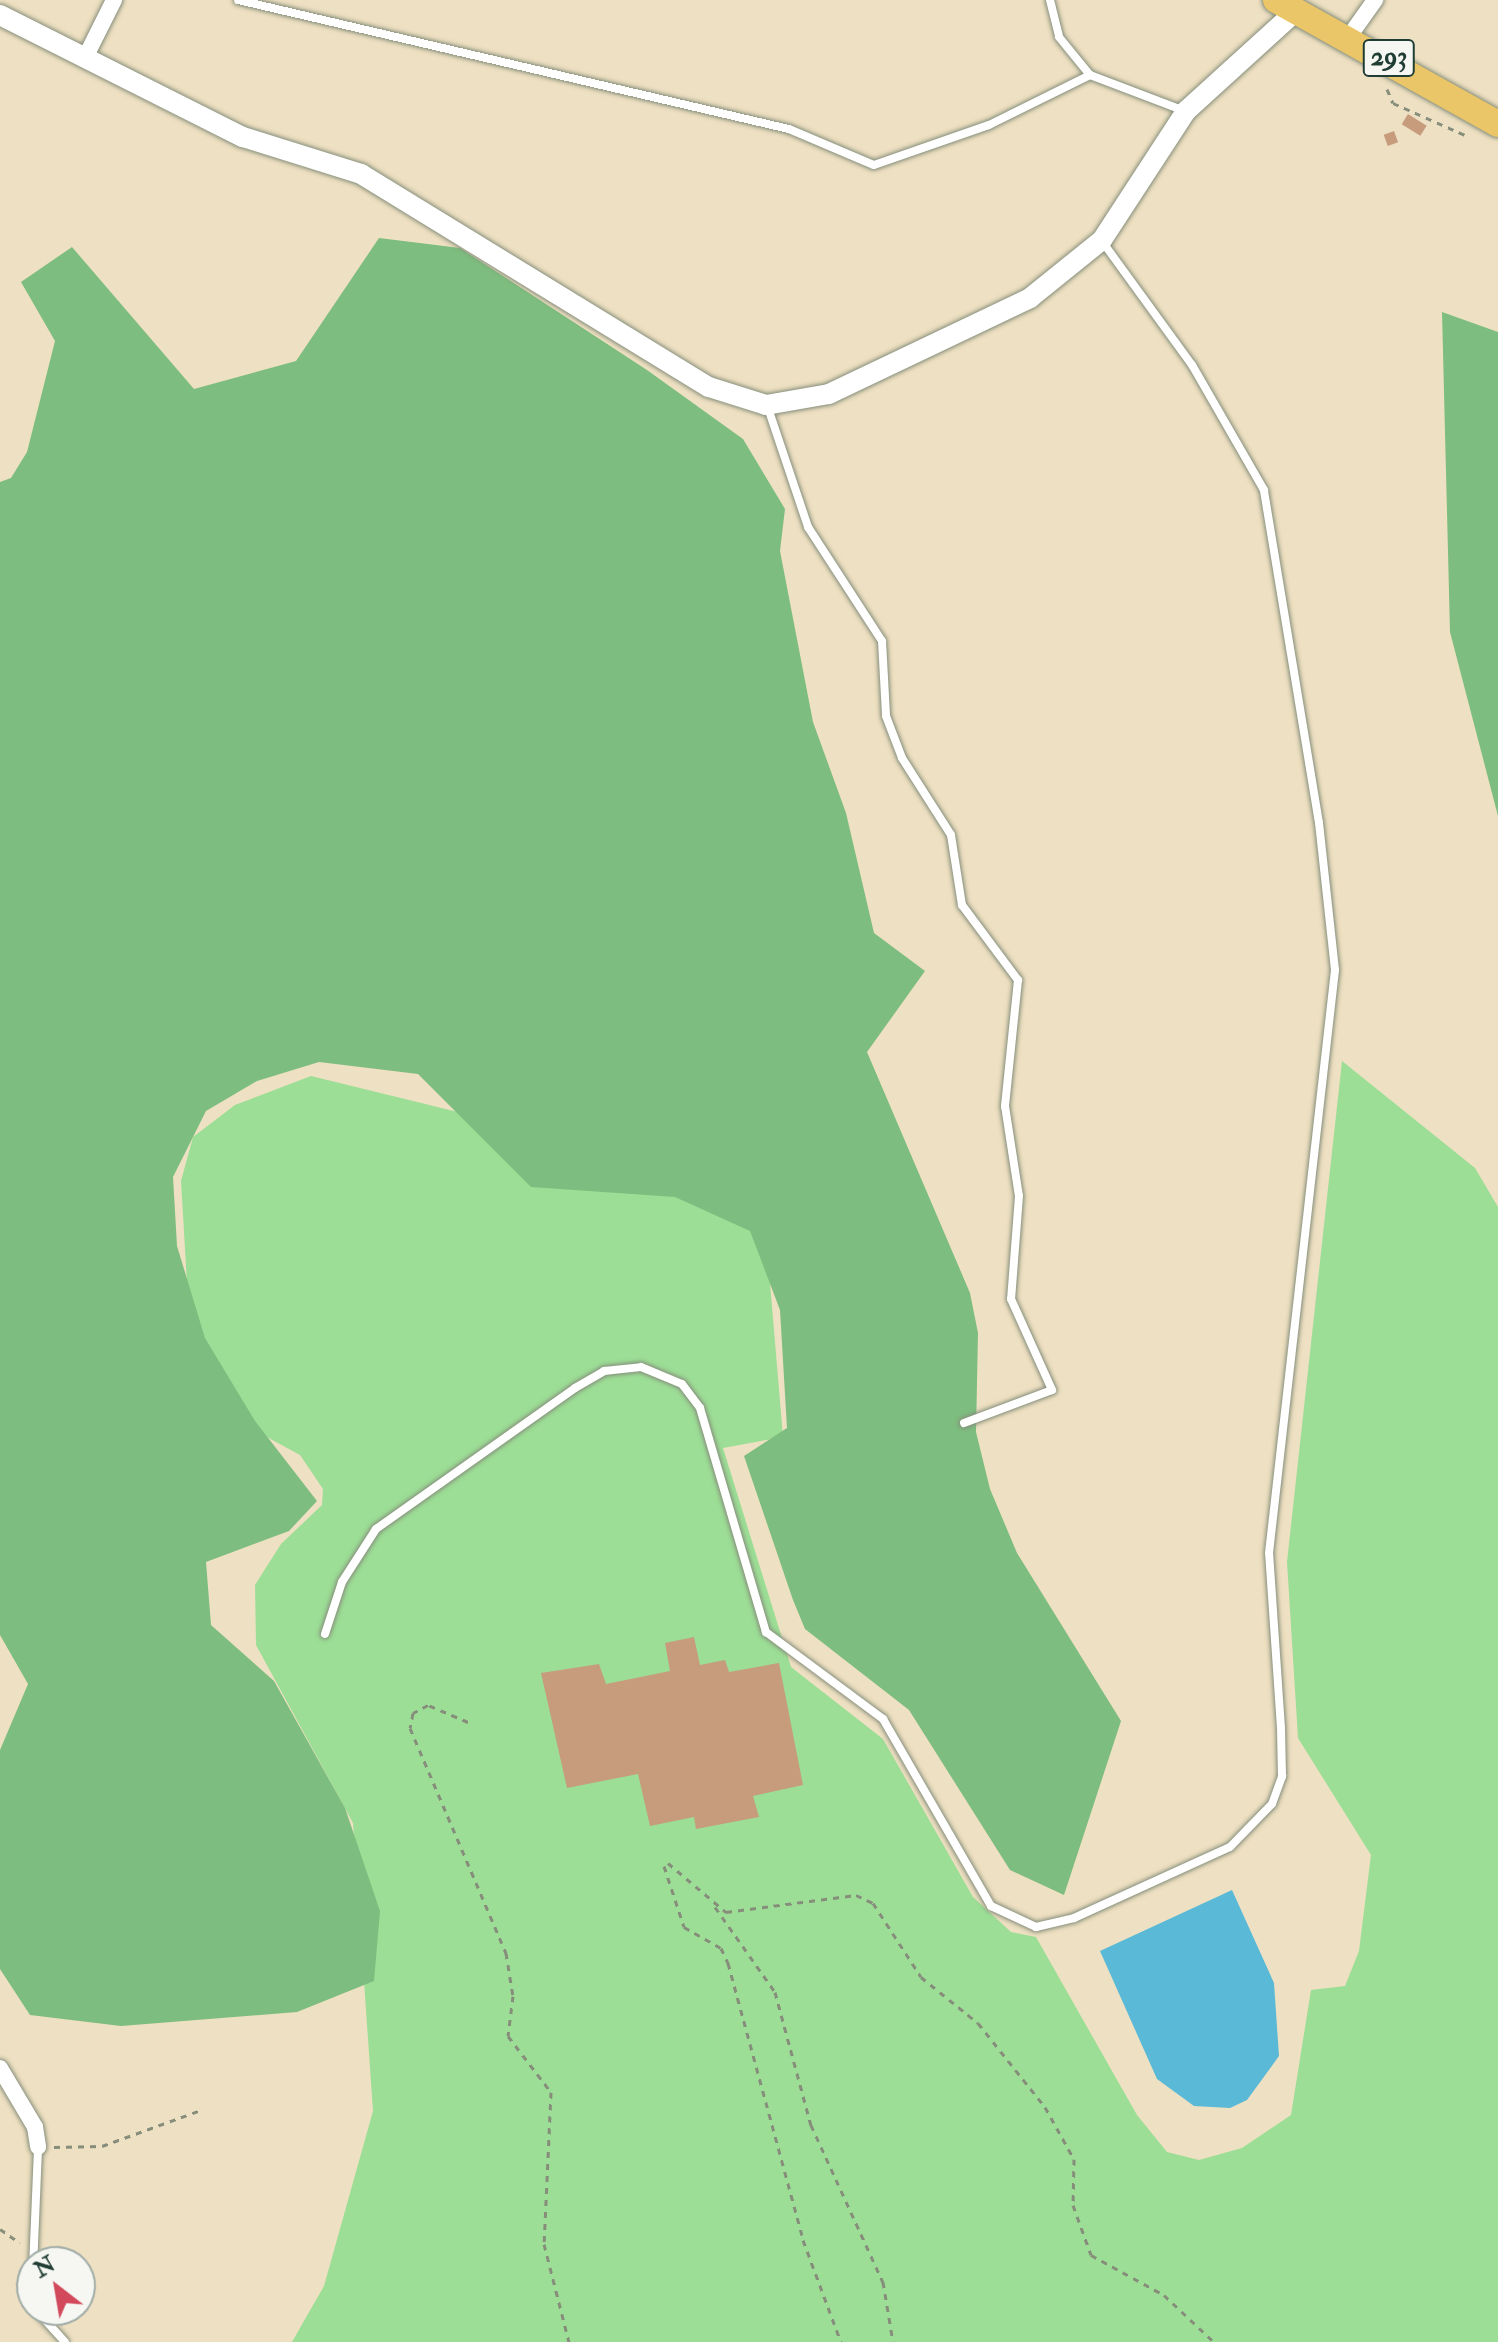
<!DOCTYPE html>
<html>
<head>
<meta charset="utf-8">
<style>
  body { margin:0 }
  #map { position:relative; width:1498px; height:2342px; overflow:hidden; background:#eee0c2; font-family:"IM FELL Double Pica",serif }
  div>[style] { position:absolute }
  [style*='--x'] { left:calc(var(--x)*1px); top:calc(var(--y)*1px); width:calc(var(--w)*1px); rotate:calc(var(--a)*1deg) }
  .green>* { inset:0; background:#9cde96 }
  .forest>* { inset:0; background:#7dbd7f }
  .water>* { inset:0; background:#59b9d7 }
  .building>* { inset:0; background:#c69c7d; transform-origin:0 0 }
  .path>* { height:3px; margin-top:-1.5px; transform-origin:0; background:repeating-linear-gradient(90deg,#868e7b 0 6px,transparent 0 12px) }
  .roads { filter:drop-shadow(0 0 2px #868e7b) drop-shadow(0 0 2px #868e7b) }
  .service>* { height:8px; margin:-4px; padding:0 4px; transform-origin:4px; border-radius:4px; background:#fff }
  .minor>* { height:16px; margin:-8px; padding:0 8px; transform-origin:8px; border-radius:8px; background:#fff }
  .tertiary>* { height:20px; margin:-10px; padding:0 10px; transform-origin:10px; border-radius:10px; background:#fff }
  .trunk>* { height:26px; margin:-13px; padding:0 13px; transform-origin:13px; border-radius:13px; background:#ebc669 }
  span { translate:-50% -50%; white-space:nowrap; text-align:center; line-height:1.15; -webkit-text-stroke:8px #f6f6f2; paint-order:stroke }
  .shield-label span { padding:2px 6px; background:#f6f6f2; border:2px solid; border-radius:6px; -webkit-text-stroke-width:0 }
  .shield-label { font-size:26px; color:#1f3d34; font-weight:700 }
  .north { position:absolute; left:16px; top:2246px; width:80px; height:80px; box-sizing:border-box; background:#f6f6f2; border:2px solid #a0aca6; border-radius:50%; rotate:329deg; font-size:22px; font-weight:700; line-height:32px; text-align:center; color:#1f3d34 }
  .north::after { content:''; display:block; margin:auto; width:28px; height:36px; background:#d1495b; clip-path:polygon(50% 0,100% 100%,50% 72%,0 100%) }
</style>
</head>
<body>
<div id="map">
  <div class="green">
    <div style="clip-path:polygon(1342px 1061px,1475px 1168px,1498px 1207px,1498px 2342px,292px 2342px,324px 2286px,373px 2111px,353px 1823px,256px 1645px,255px 1585px,281px 1544px,322px 1505px,323px 1489px,300px 1455px,239px 1422px,191px 1350px,181px 1181px,193px 1137px,235px 1105px,311px 1076px,580px 1142px,753px 1223px,769px 1271px,783px 1437px,723px 1448px,791px 1667px,883px 1739px,973px 1897px,1011px 1932px,1036px 1937px,1137px 2115px,1167px 2152px,1199px 2160px,1242px 2148px,1291px 2115px,1311px 1990px,1345px 1986px,1359px 1951px,1371px 1855px,1298px 1738px,1287px 1562px)"></div>
  </div>
  <div class="forest">
    <div style="clip-path:polygon(379px 238px,460px 248px,647px 370px,743px 439px,785px 509px,780px 551px,813px 722px,846px 813px,874px 933px,925px 971px,867px 1052px,970px 1293px,978px 1333px,976px 1432px,990px 1489px,1017px 1553px,1121px 1721px,1064px 1895px,1010px 1870px,909px 1710px,805px 1629px,793px 1600px,744px 1456px,787px 1428px,780px 1310px,750px 1231px,675px 1197px,531px 1187px,418px 1074px,319px 1062px,257px 1081px,206px 1111px,173px 1177px,177px 1246px,205px 1338px,255px 1421px,317px 1501px,289px 1531px,206px 1562px,211px 1625px,274px 1681px,345px 1808px,380px 1911px,374px 1981px,297px 2012px,121px 2026px,30px 2015px,0 1969px,0 1750px,28px 1684px,0 1635px,0 482px,11px 478px,27px 452px,55px 341px,21px 282px,72px 247px,194px 389px,296px 361px)"></div>
    <div style="clip-path:polygon(1442px 312px,1498px 332px,1498px 816px,1450px 632px)"></div>
  </div>
  <div class="water">
    <div style="clip-path:polygon(1232px 1890px,1274px 1983px,1279px 2056px,1247px 2100px,1230px 2108px,1194px 2106px,1157px 2079px,1100px 1951px)"></div>
  </div>
  <div class="building">
    <div style="left:1408px;top:114px;width:22px;height:12px;rotate:32deg"></div>
    <div style="left:1394px;top:131px;width:12px;height:11px;rotate:70deg"></div>
    <div style="clip-path:polygon(694px 1637px,700px 1665px,725px 1660px,729px 1672px,779px 1663px,803px 1785px,753px 1796px,759px 1817px,696px 1829px,694px 1817px,650px 1826px,638px 1774px,567px 1788px,541px 1673px,599px 1664px,606px 1684px,670px 1671px,665px 1643px)"></div>
  </div>
  <div class="path">
    <div style="--x:1387;--y:89;--w:15;--a:67"></div>
    <div style="--x:1393;--y:103;--w:81;--a:24"></div>
    <div style="--x:468;--y:1722;--w:43;--a:-157"></div>
    <div style="--x:428;--y:1705;--w:17;--a:152"></div>
    <div style="--x:413;--y:1713;--w:15;--a:101"></div>
    <div style="--x:410;--y:1728;--w:245;--a:66.9"></div>
    <div style="--x:506;--y:1953;--w:44;--a:80.8"></div>
    <div style="--x:513;--y:1996;--w:40;--a:97.1"></div>
    <div style="--x:508;--y:2036;--w:71;--a:52.5"></div>
    <div style="--x:551;--y:2092;--w:152;--a:92.6"></div>
    <div style="--x:544;--y:2244;--w:101;--a:75.7"></div>
    <div style="--x:668;--y:1863;--w:76;--a:40.2"></div>
    <div style="--x:726;--y:1912;--w:131;--a:-7.5"></div>
    <div style="--x:856;--y:1895;--w:19;--a:25"></div>
    <div style="--x:873;--y:1903;--w:88;--a:57"></div>
    <div style="--x:921;--y:1977;--w:73;--a:38.9"></div>
    <div style="--x:978;--y:2023;--w:107;--a:51.4"></div>
    <div style="--x:1045;--y:2107;--w:60;--a:60.9"></div>
    <div style="--x:1074;--y:2159;--w:46;--a:91.2"></div>
    <div style="--x:1073;--y:2205;--w:53;--a:70.2"></div>
    <div style="--x:1091;--y:2255;--w:83;--a:28.7"></div>
    <div style="--x:1164;--y:2295;--w:69;--a:43.2"></div>
    <div style="--x:664;--y:1866;--w:64;--a:71.8"></div>
    <div style="--x:684;--y:1927;--w:43;--a:29.6"></div>
    <div style="--x:721;--y:1948;--w:17;--a:65"></div>
    <div style="--x:728;--y:1963;--w:287;--a:74.8"></div>
    <div style="--x:803;--y:2240;--w:109;--a:69.6"></div>
    <div style="--x:715;--y:1907;--w:104;--a:54.8"></div>
    <div style="--x:775;--y:1992;--w:138;--a:74.9"></div>
    <div style="--x:811;--y:2125;--w:173;--a:65.4"></div>
    <div style="--x:883;--y:2282;--w:61;--a:80.5"></div>
    <div style="--x:54;--y:2147;--w:48;--a:-1.2"></div>
    <div style="--x:102;--y:2146;--w:105;--a:-20"></div>
    <div style="--x:0;--y:2229;--w:24;--a:35"></div>
  </div>
  <div class="roads">
    <div class="service">
      <div style="--x:238;--y:0;--w:566;--a:13.18"></div>
      <div style="--x:789;--y:129;--w:92;--a:23"></div>
      <div style="--x:874;--y:165;--w:122;--a:-19.2"></div>
      <div style="--x:989;--y:125;--w:113;--a:-26.3"></div>
      <div style="--x:1050;--y:0;--w:38;--a:76"></div>
      <div style="--x:1059;--y:37;--w:49;--a:50.8"></div>
      <div style="--x:1090;--y:75;--w:102;--a:20.8"></div>
      <div style="--x:767;--y:405;--w:129;--a:71.4"></div>
      <div style="--x:808;--y:527;--w:136;--a:57"></div>
      <div style="--x:882;--y:641;--w:75;--a:86.9"></div>
      <div style="--x:886;--y:716;--w:45;--a:69.1"></div>
      <div style="--x:902;--y:758;--w:91;--a:57.5"></div>
      <div style="--x:951;--y:835;--w:71;--a:81.1"></div>
      <div style="--x:962;--y:905;--w:94;--a:53.3"></div>
      <div style="--x:1018;--y:980;--w:127;--a:95.9"></div>
      <div style="--x:1005;--y:1106;--w:91;--a:81.2"></div>
      <div style="--x:1019;--y:1196;--w:103;--a:94.4"></div>
      <div style="--x:1011;--y:1299;--w:100;--a:65.7"></div>
      <div style="--x:1052;--y:1390;--w:94;--a:159.4"></div>
      <div style="--x:325;--y:1634;--w:55;--a:-71.9"></div>
      <div style="--x:342;--y:1582;--w:63;--a:-57.3"></div>
      <div style="--x:376;--y:1529;--w:244;--a:-35.3"></div>
      <div style="--x:575;--y:1388;--w:34;--a:-30"></div>
      <div style="--x:604;--y:1371;--w:37;--a:-6"></div>
      <div style="--x:641;--y:1367;--w:44;--a:22.5"></div>
      <div style="--x:682;--y:1384;--w:30;--a:53"></div>
      <div style="--x:700;--y:1408;--w:234;--a:73.6"></div>
      <div style="--x:766;--y:1632;--w:146;--a:36.6"></div>
      <div style="--x:883;--y:1719;--w:216;--a:60"></div>
      <div style="--x:991;--y:1906;--w:50;--a:25"></div>
      <div style="--x:1036;--y:1927;--w:39;--a:-13"></div>
      <div style="--x:1074;--y:1918;--w:171;--a:-24.5"></div>
      <div style="--x:1230;--y:1847;--w:60;--a:-45.7"></div>
      <div style="--x:1272;--y:1804;--w:30;--a:-70"></div>
      <div style="--x:1282;--y:1776;--w:48;--a:-91.2"></div>
      <div style="--x:1281;--y:1728;--w:175;--a:-93.9"></div>
      <div style="--x:1269;--y:1553;--w:587;--a:-83.54"></div>
      <div style="--x:1335;--y:970;--w:148;--a:-96.2"></div>
      <div style="--x:1319;--y:823;--w:338;--a:-99.4"></div>
      <div style="--x:1264;--y:490;--w:144;--a:-119.9"></div>
      <div style="--x:1192;--y:365;--w:153;--a:-126"></div>
      <div style="--x:32;--y:2292;--w:145;--a:-87.6"></div>
      <div style="--x:36;--y:2310;--w:43;--a:47.8"></div>
    </div>
    <div class="minor">
      <div style="--x:1348;--y:38;--w:47;--a:-54.6"></div>
      <div style="--x:86;--y:56;--w:63;--a:-63.4"></div>
      <div style="--x:0;--y:2068;--w:69;--a:59.3"></div>
      <div style="--x:35;--y:2127;--w:20;--a:81"></div>
    </div>
    <div class="tertiary">
      <div style="--x:0;--y:15;--w:272;--a:26.7"></div>
      <div style="--x:243;--y:137;--w:124;--a:17.4"></div>
      <div style="--x:361;--y:174;--w:408;--a:31.5"></div>
      <div style="--x:709;--y:387;--w:60;--a:17.5"></div>
      <div style="--x:766;--y:405;--w:64;--a:-9.9"></div>
      <div style="--x:829;--y:394;--w:223;--a:-25.5"></div>
      <div style="--x:1030;--y:298;--w:92;--a:-38.9"></div>
      <div style="--x:1102;--y:240;--w:154;--a:-56.9"></div>
      <div style="--x:1186;--y:111;--w:150;--a:-42.3"></div>
    </div>
    <div class="trunk">
      <div style="--x:1276;--y:0;--w:254;--a:29.2"></div>
    </div>
  </div>
  <div class="shield-label">
    <span style="left:1389px;top:58px">293</span>
  </div>
  <div class="north">N</div>
</div>
</body>
</html>
